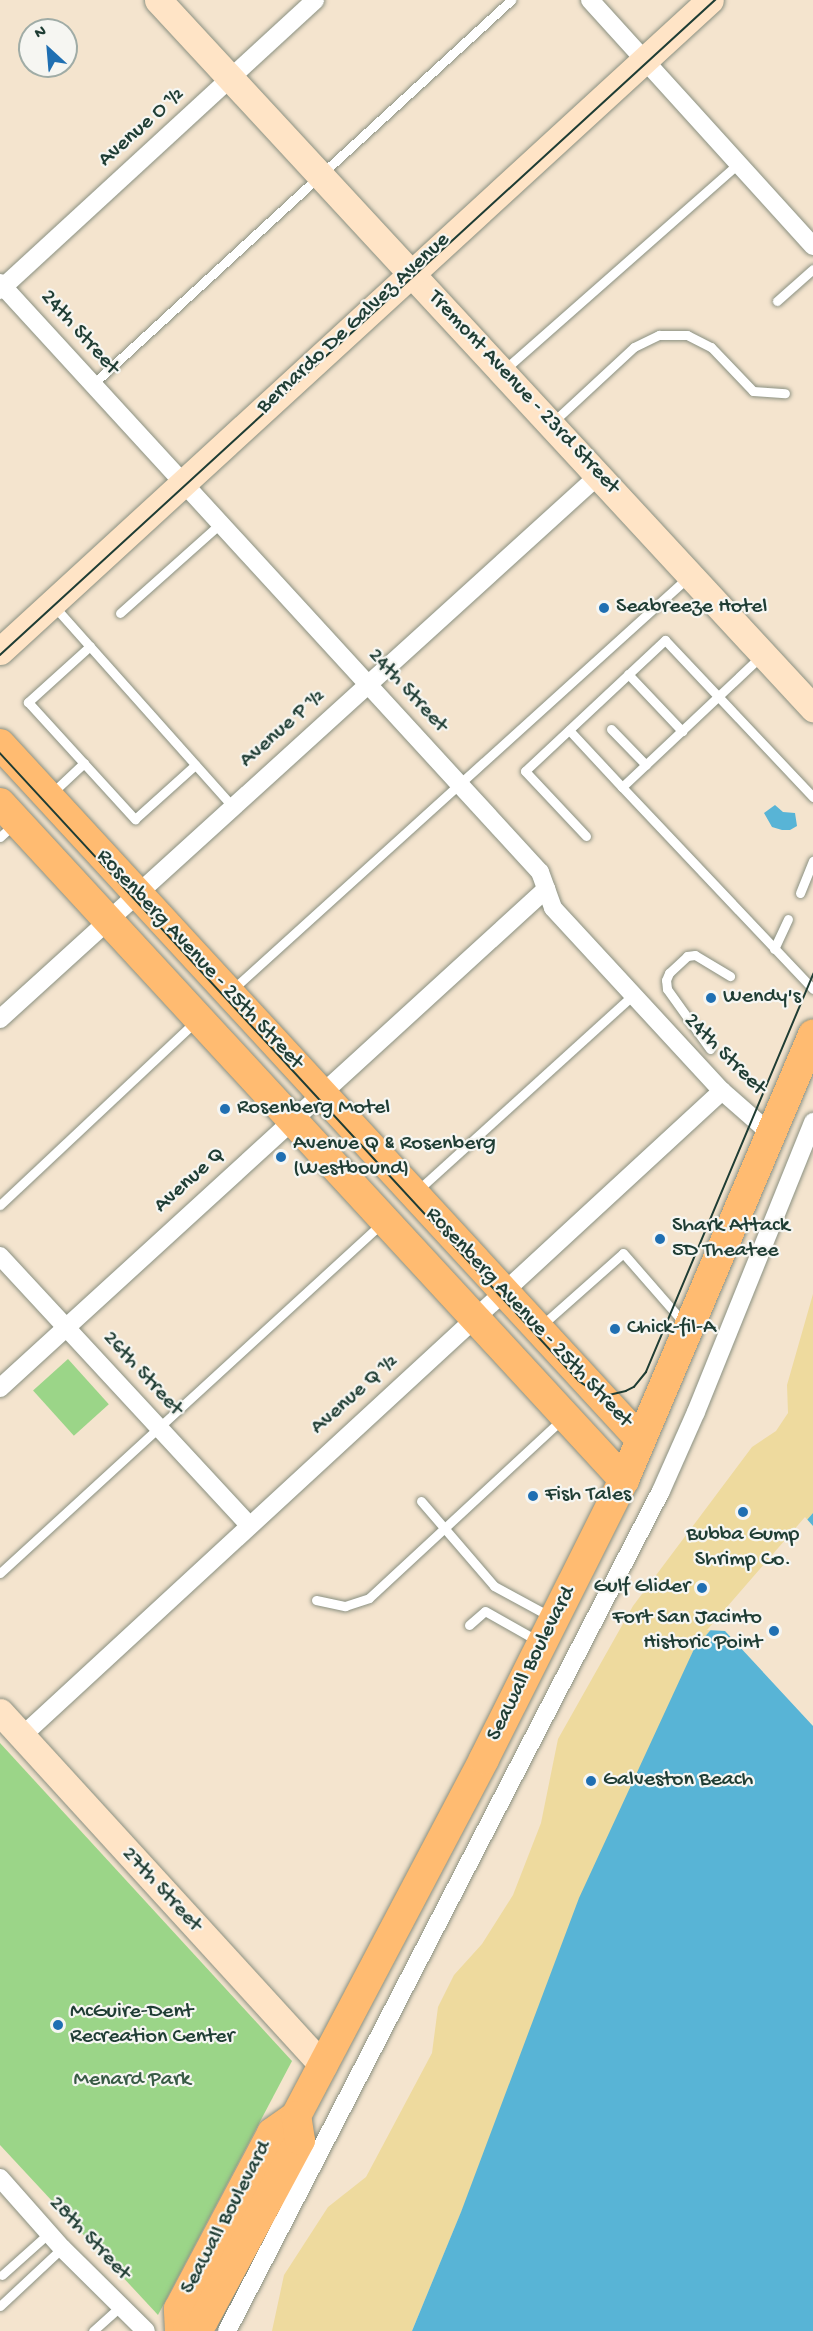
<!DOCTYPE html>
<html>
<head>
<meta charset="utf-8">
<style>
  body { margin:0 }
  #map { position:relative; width:813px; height:2331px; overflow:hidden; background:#f4e4ce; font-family:"Gochi Hand",sans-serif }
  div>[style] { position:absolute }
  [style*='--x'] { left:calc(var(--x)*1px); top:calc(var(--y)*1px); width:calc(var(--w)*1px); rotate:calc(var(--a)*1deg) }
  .green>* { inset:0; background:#9bd588; transform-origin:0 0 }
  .sand>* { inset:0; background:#eeda9e }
  .water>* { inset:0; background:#58b4d6 }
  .pier>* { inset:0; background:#f4e4ce }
  .roads { filter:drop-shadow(0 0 2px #8a9081) drop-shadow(0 0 2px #8a9081) }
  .lane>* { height:9px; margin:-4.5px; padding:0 4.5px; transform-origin:4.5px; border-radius:4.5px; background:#fff }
  .street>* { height:18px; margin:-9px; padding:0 9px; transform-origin:9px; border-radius:9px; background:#fff }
  .secondary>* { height:27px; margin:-13.5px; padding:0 13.5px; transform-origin:13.5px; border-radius:13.5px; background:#ffe4c6 }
  .primary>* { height:30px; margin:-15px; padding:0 15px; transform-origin:15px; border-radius:15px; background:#ffbb71 }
  .tram>* { height:1.5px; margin:-0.75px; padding:0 0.75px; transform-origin:0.75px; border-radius:0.75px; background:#1f3d34 }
  .dots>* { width:16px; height:16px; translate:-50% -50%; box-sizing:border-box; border:3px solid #f6f6f2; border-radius:50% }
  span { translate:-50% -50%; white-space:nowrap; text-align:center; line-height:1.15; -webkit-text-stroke:4.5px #f6f6f2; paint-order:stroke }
  .street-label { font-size:22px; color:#1f3d34 }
  .poi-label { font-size:22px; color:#1f3d34 }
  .left { translate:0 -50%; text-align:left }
  .right { translate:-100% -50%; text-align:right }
  .park-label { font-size:22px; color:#385b45 }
  .north { position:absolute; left:18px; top:18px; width:60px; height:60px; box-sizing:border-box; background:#f6f6f2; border:2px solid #a0aca6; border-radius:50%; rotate:334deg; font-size:16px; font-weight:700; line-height:24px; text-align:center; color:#1f3d34 }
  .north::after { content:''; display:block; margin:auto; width:21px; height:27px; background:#1f6fb2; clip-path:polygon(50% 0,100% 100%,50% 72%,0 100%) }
</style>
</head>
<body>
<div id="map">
  <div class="green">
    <div style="left:68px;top:1359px;width:61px;height:47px;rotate:48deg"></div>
    <div style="clip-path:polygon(0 1743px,292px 2061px,158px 2315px,0 2145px)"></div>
  </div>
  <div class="sand">
    <div style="clip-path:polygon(813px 1294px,813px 1513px,694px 1649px,412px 2331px,272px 2331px,284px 2275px,328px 2207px,366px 2177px,432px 2053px,438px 2007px,454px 1975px,482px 1944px,513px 1895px,541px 1823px,558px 1739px,633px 1606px,752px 1447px,776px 1431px,788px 1413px,787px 1385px)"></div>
  </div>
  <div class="water">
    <div style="clip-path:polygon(775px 805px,783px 812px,795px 813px,797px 826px,790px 830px,782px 830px,772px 827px,764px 813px)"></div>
    <div style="clip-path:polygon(813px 1513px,813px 2331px,412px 2331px,461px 2212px,579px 1898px,694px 1649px)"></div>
  </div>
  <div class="pier">
    <div style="clip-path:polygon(805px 1517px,813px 1526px,813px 1726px,725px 1631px,707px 1630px)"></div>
  </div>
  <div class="roads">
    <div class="lane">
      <div style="--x:777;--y:301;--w:48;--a:-41.6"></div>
      <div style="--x:504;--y:370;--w:313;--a:-41.4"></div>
      <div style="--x:93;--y:384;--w:568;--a:-42.57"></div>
      <div style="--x:553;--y:422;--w:110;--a:-42.8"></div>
      <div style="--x:634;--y:347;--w:28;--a:-26"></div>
      <div style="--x:659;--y:335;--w:28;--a:0"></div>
      <div style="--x:687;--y:335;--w:27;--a:27"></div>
      <div style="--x:711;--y:347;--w:61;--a:46.3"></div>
      <div style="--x:753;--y:391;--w:32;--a:4"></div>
      <div style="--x:53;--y:605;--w:271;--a:48.3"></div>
      <div style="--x:120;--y:613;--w:135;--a:-41.7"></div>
      <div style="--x:90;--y:646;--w:84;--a:137.9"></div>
      <div style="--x:28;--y:702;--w:159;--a:47.6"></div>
      <div style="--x:135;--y:819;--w:81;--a:-42"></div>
      <div style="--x:761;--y:656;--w:191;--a:136.7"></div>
      <div style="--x:622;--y:787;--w:278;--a:46.6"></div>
      <div style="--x:628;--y:674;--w:79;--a:46.5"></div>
      <div style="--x:611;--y:729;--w:50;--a:45.8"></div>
      <div style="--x:569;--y:730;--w:78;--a:47.1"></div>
      <div style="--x:52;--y:793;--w:44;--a:-43.2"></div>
      <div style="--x:586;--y:836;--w:89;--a:-133.2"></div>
      <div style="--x:525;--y:771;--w:192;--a:-43.1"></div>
      <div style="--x:665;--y:640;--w:216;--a:46.7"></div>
      <div style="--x:0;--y:837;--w:19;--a:-43"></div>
      <div style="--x:800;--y:893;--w:35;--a:-68"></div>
      <div style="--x:774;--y:949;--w:33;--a:-65"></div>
      <div style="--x:233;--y:989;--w:612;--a:-42.15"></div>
      <div style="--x:710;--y:1049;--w:74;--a:-125.6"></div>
      <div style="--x:667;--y:989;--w:9;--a:-96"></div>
      <div style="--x:666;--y:980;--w:8;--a:-67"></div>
      <div style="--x:669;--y:973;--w:25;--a:-43"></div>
      <div style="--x:687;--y:956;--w:8;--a:-7"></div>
      <div style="--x:695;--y:955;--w:41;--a:31"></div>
      <div style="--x:418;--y:1190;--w:290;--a:-42.2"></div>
      <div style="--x:0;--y:1205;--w:267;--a:-43.2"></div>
      <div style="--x:542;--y:1325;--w:108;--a:-41.6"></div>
      <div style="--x:623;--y:1253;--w:94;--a:48.9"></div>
      <div style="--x:421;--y:1501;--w:112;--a:49.3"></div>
      <div style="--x:494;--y:1586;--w:65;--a:28.5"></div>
      <div style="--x:0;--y:1573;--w:520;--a:-42.5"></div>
      <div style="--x:316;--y:1600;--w:30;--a:12"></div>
      <div style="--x:345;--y:1606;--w:25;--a:-18"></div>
      <div style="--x:369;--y:1598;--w:263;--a:-42.8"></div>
      <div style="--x:469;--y:1625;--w:21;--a:-41"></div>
      <div style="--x:485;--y:1611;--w:61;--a:29.5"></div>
      <div style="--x:2;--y:2275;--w:63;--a:-41.8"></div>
      <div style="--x:0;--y:2306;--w:85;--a:-43.1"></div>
      <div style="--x:93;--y:2331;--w:38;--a:-42"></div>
    </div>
    <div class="street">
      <div style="--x:590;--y:0;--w:332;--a:47.8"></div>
      <div style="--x:0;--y:283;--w:799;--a:47.49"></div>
      <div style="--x:540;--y:872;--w:38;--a:70"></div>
      <div style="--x:553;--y:908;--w:249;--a:47.3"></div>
      <div style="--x:722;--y:1091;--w:65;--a:41.3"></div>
      <div style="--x:0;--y:290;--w:428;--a:-42.6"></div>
      <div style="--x:0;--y:1019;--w:809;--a:-42.25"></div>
      <div style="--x:0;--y:1256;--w:367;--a:47.2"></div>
      <div style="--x:0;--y:1388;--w:740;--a:-42.42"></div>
      <div style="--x:22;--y:1736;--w:952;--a:-42.66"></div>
      <div style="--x:0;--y:2178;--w:94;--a:48.5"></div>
      <div style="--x:62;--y:2248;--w:118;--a:44.7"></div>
      <div style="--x:227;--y:2331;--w:945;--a:-62.68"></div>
      <div style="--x:661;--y:1491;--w:86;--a:-66.1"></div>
      <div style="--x:696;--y:1412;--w:313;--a:-68"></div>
    </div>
    <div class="secondary">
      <div style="--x:158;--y:0;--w:965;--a:47.23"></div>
      <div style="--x:0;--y:651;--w:963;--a:-42.52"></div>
      <div style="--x:0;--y:1712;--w:479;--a:47.6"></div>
    </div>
    <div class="primary">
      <div style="--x:0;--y:744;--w:946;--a:47.36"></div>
      <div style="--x:0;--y:803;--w:921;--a:47.33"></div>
      <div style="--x:180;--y:2331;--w:22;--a:-93"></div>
      <div style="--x:179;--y:2309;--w:199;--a:-62.1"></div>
      <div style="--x:272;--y:2133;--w:29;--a:-35"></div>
      <div style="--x:296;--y:2116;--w:403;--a:-62.2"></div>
      <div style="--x:484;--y:1759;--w:312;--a:-63.4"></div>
      <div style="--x:624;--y:1480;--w:484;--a:-67"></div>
      <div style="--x:188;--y:2331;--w:18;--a:-34"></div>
      <div style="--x:203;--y:2321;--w:205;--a:-61.8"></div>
      <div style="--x:300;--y:2140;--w:24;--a:-99"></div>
    </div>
  </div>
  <div class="tram">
    <div style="--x:0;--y:655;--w:970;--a:-42.49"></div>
    <div style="--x:0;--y:753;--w:854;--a:47.32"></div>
    <div style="--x:579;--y:1381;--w:24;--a:33"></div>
    <div style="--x:599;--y:1394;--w:10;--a:6"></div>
    <div style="--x:609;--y:1395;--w:17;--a:-13"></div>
    <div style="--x:626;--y:1391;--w:9;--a:-27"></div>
    <div style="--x:634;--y:1387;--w:19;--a:-51"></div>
    <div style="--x:646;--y:1372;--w:432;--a:-67.2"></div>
  </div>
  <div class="dots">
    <div style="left:604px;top:608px;background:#1f6fb2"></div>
    <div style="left:711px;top:998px;background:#1f6fb2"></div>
    <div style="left:225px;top:1109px;background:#1f6fb2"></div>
    <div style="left:281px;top:1157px;background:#1f6fb2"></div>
    <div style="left:660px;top:1239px;background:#1f6fb2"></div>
    <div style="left:615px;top:1329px;background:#1f6fb2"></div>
    <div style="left:533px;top:1496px;background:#1f6fb2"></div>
    <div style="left:743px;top:1512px;background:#1f6fb2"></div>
    <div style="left:702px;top:1588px;background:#1f6fb2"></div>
    <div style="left:774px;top:1631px;background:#1f6fb2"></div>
    <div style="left:591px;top:1781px;background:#1f6fb2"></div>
    <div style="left:58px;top:2025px;background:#1f6fb2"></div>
  </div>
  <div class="street-label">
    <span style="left:142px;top:128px;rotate:-42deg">Avenue O ½</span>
    <span style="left:354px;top:324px;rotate:-43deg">Bernardo De Galvez Avenue</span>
    <span style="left:79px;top:333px;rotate:48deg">24th Street</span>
    <span style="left:523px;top:393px;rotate:47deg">Tremont Avenue - 23rd Street</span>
    <span style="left:407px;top:691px;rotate:47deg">24th Street</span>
    <span style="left:283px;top:729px;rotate:-42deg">Avenue P ½</span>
    <span style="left:199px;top:960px;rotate:47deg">Rosenberg Avenue - 25th Street</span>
    <span style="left:724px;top:1055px;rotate:45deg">24th Street</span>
    <span style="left:190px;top:1181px;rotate:-42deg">Avenue Q</span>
    <span style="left:528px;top:1318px;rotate:47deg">Rosenberg Avenue - 25th Street</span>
    <span style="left:142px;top:1374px;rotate:47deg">26th Street</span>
    <span style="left:355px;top:1395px;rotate:-42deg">Avenue Q ½</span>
    <span style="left:532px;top:1664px;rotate:-63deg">Seawall Boulevard</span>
    <span style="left:161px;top:1890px;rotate:47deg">27th Street</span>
    <span style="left:227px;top:2218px;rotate:-62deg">Seawall Boulevard</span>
    <span style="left:89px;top:2239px;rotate:46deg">28th Street</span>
  </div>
  <div class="poi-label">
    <span class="left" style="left:616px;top:608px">Seabreeze Hotel</span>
    <span class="left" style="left:723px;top:998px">Wendy's</span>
    <span class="left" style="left:237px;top:1109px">Rosenberg Motel</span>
    <span class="left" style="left:293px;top:1157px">Avenue Q &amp; Rosenberg<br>(Westbound)</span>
    <span class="left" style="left:672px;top:1239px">Shark Attack<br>5D Theatee</span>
    <span class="left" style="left:627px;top:1329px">Chick-fil-A</span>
    <span class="left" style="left:545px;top:1496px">Fish Tales</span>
    <span style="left:743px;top:1548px">Bubba Gump<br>Shrimp Co.</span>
    <span class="right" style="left:690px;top:1588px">Gulf Glider</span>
    <span class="right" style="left:762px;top:1631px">Fort San Jacinto<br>Historic Point</span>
    <span class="left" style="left:603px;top:1781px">Galveston Beach</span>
    <span class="left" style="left:70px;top:2025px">McGuire-Dent<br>Recreation Center</span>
  </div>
  <div class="park-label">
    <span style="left:132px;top:2081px">Menard Park</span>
  </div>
  <div class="north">N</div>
</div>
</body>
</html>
